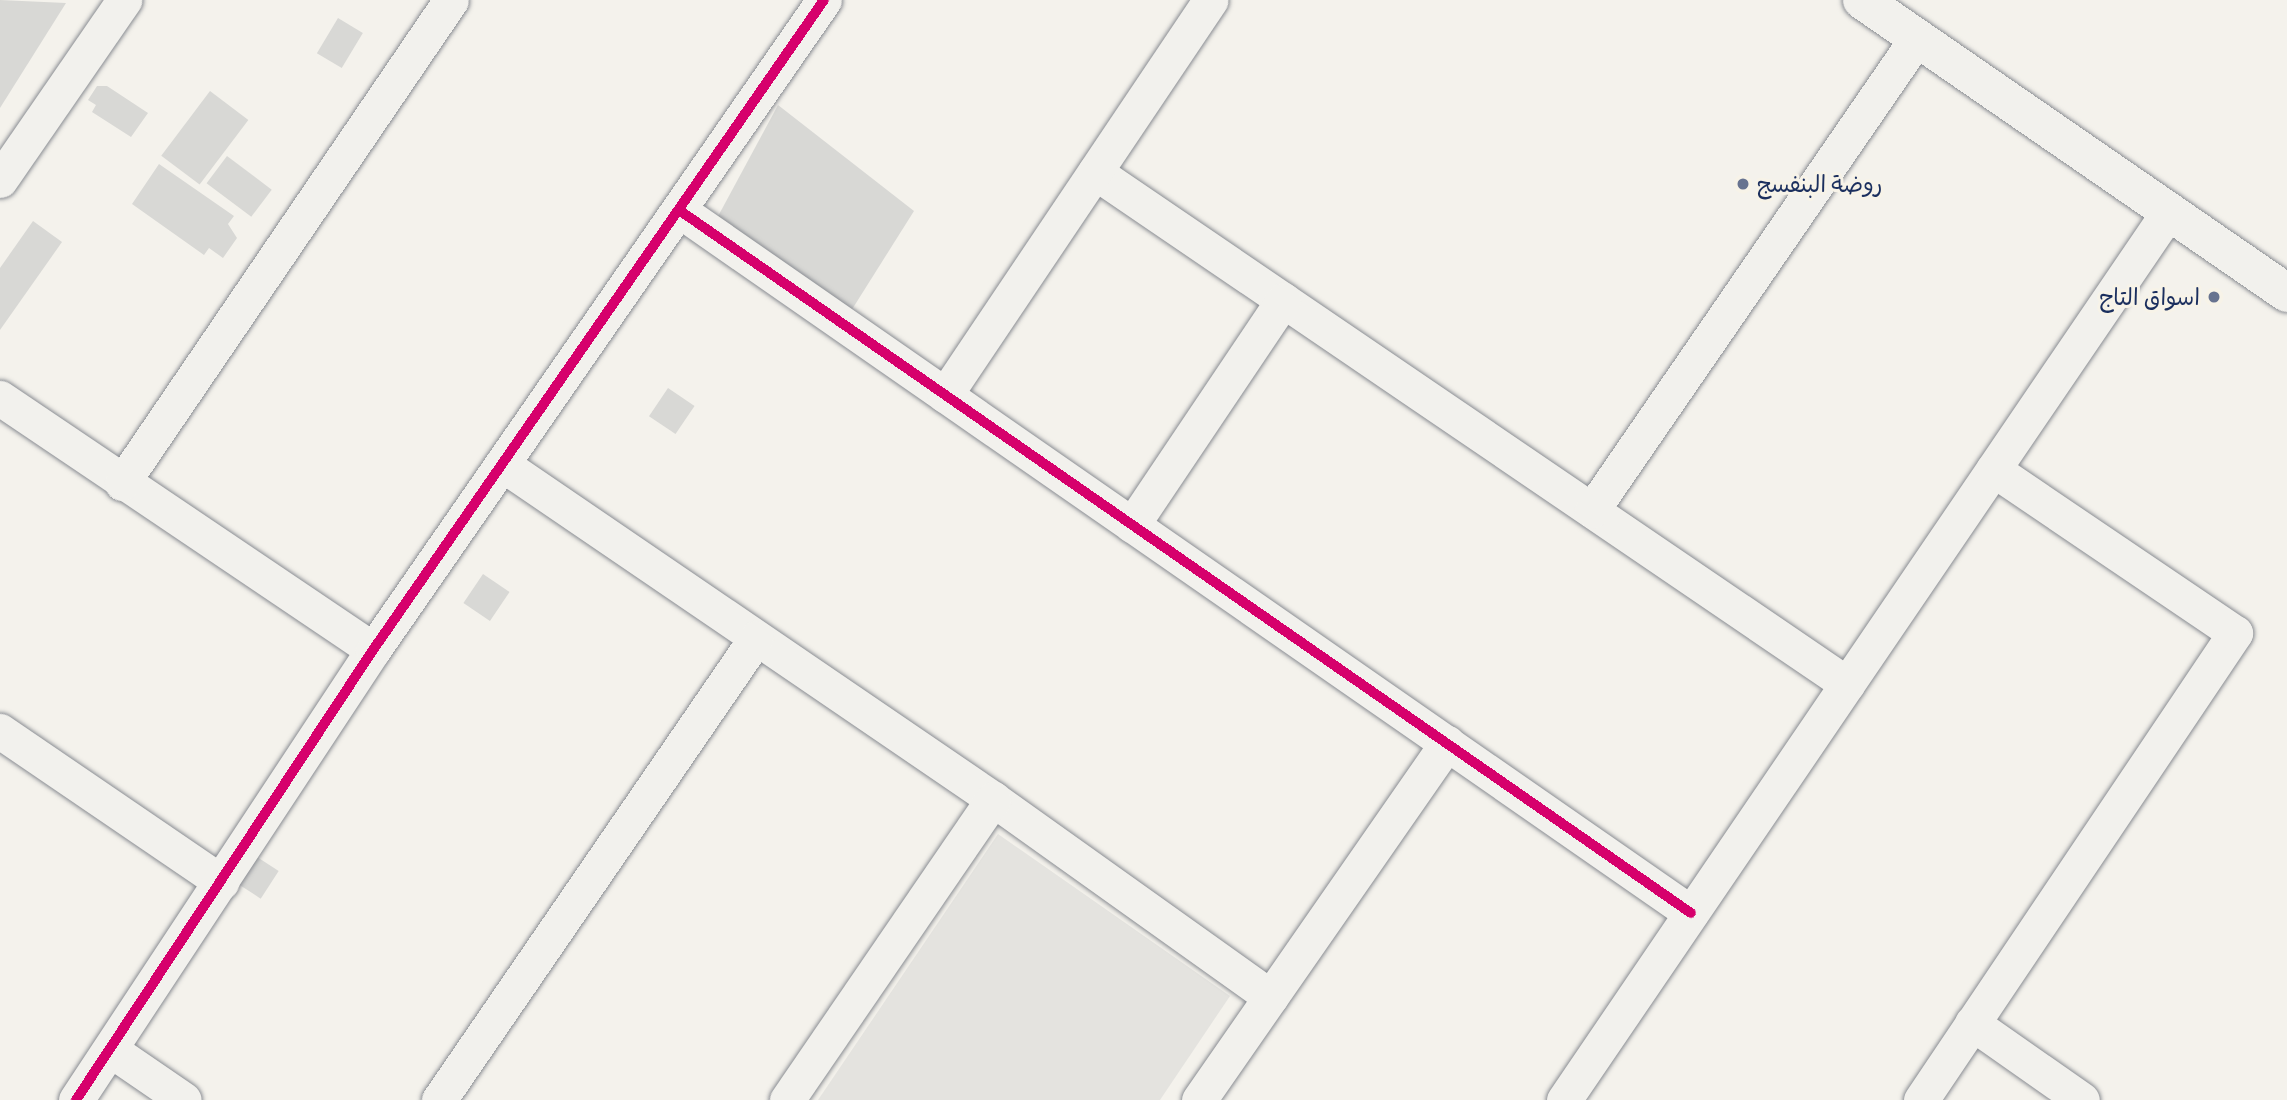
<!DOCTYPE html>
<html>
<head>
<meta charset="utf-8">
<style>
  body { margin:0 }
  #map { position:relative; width:2287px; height:1100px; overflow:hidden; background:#f4f2ec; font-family:Itim,"Playpen Sans Arabic",sans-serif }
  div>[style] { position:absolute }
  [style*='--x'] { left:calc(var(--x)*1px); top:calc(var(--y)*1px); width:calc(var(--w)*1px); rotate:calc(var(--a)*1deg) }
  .built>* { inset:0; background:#e4e3df }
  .building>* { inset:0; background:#d8d8d5; transform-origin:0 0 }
  .roads { filter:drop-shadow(0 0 2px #898c92) drop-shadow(0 0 2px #898c92) }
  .street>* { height:35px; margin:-17.5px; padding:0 17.5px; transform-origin:17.5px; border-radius:17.5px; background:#f2f1ed }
  .secondary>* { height:38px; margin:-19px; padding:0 19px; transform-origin:19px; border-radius:19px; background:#f2f1ed }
  .cycleway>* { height:10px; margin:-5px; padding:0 5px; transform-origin:5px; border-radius:5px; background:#d6006c }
  .dots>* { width:19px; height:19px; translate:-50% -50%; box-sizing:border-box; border:4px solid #f7f3e8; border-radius:50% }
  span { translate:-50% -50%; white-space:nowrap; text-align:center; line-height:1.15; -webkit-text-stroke:6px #f7f3e8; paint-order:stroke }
  .poi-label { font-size:23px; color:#1b2f5e }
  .left { translate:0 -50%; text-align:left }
  .right { translate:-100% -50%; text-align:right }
</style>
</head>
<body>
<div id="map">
  <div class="built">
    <div style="clip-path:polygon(998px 834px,1230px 996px,1160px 1100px,818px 1100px)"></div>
  </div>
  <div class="building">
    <div style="clip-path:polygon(0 0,66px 3px,0 108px)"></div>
    <div style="left:338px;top:18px;width:29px;height:41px;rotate:31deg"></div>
    <div style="clip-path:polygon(97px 86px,107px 86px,148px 113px,131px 137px,92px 112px,96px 105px,88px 100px)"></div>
    <div style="left:210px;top:91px;width:48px;height:81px;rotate:37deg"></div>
    <div style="clip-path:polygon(778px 105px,914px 211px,851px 311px,716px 220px)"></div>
    <div style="left:227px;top:156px;width:56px;height:34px;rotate:37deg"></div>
    <div style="clip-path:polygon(159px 164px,234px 216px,228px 224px,237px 238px,223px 258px,209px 248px,204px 255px,132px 204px)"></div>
    <div style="clip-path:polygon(33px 221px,62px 242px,0 330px,0 268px)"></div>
    <div style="left:668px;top:388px;width:32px;height:34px;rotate:34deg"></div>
    <div style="left:483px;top:574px;width:32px;height:35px;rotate:34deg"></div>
    <div style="left:251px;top:853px;width:33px;height:33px;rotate:33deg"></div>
  </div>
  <div class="roads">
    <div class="street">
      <div style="--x:1095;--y:172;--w:910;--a:34.25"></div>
      <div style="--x:0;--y:180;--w:219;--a:-55.4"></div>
      <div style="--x:679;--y:210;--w:1232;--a:34.79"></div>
      <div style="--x:945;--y:395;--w:476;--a:-56.1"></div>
      <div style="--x:0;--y:398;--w:450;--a:34"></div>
      <div style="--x:502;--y:464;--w:594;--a:34.3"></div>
      <div style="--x:993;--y:799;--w:341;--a:35.5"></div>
      <div style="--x:122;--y:483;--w:584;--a:-55.74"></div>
      <div style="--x:1592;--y:510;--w:573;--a:-55.45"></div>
      <div style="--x:1132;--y:525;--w:271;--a:-56.1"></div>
      <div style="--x:0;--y:731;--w:268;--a:34.3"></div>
      <div style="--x:1972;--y:1023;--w:134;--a:35"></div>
      <div style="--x:111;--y:1050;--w:88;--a:34.4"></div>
      <div style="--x:76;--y:1100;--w:539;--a:-56.58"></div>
      <div style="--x:373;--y:650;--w:791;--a:-55.25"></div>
      <div style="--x:439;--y:1100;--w:560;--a:-55.54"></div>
      <div style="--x:787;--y:1100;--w:365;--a:-55.6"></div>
      <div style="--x:1199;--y:1100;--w:435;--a:-55.2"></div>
      <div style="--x:1564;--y:1100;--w:1075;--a:-55.76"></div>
      <div style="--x:1921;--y:1100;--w:563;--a:-56.08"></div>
      <div style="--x:2235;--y:633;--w:292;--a:-145.9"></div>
    </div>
    <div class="secondary">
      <div style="--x:1862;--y:0;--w:516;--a:34.58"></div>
    </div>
  </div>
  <div class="cycleway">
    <div style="--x:679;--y:210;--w:1232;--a:34.79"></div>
    <div style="--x:76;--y:1100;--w:539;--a:-56.58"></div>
    <div style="--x:373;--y:650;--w:791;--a:-55.25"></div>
  </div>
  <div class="dots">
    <div style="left:1743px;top:184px;background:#677390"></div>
    <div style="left:2214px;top:297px;background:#677390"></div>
  </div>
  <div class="poi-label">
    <span class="left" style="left:1757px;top:184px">روضة البنفسج</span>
    <span class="right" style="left:2200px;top:297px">اسواق التاج</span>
  </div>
</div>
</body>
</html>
